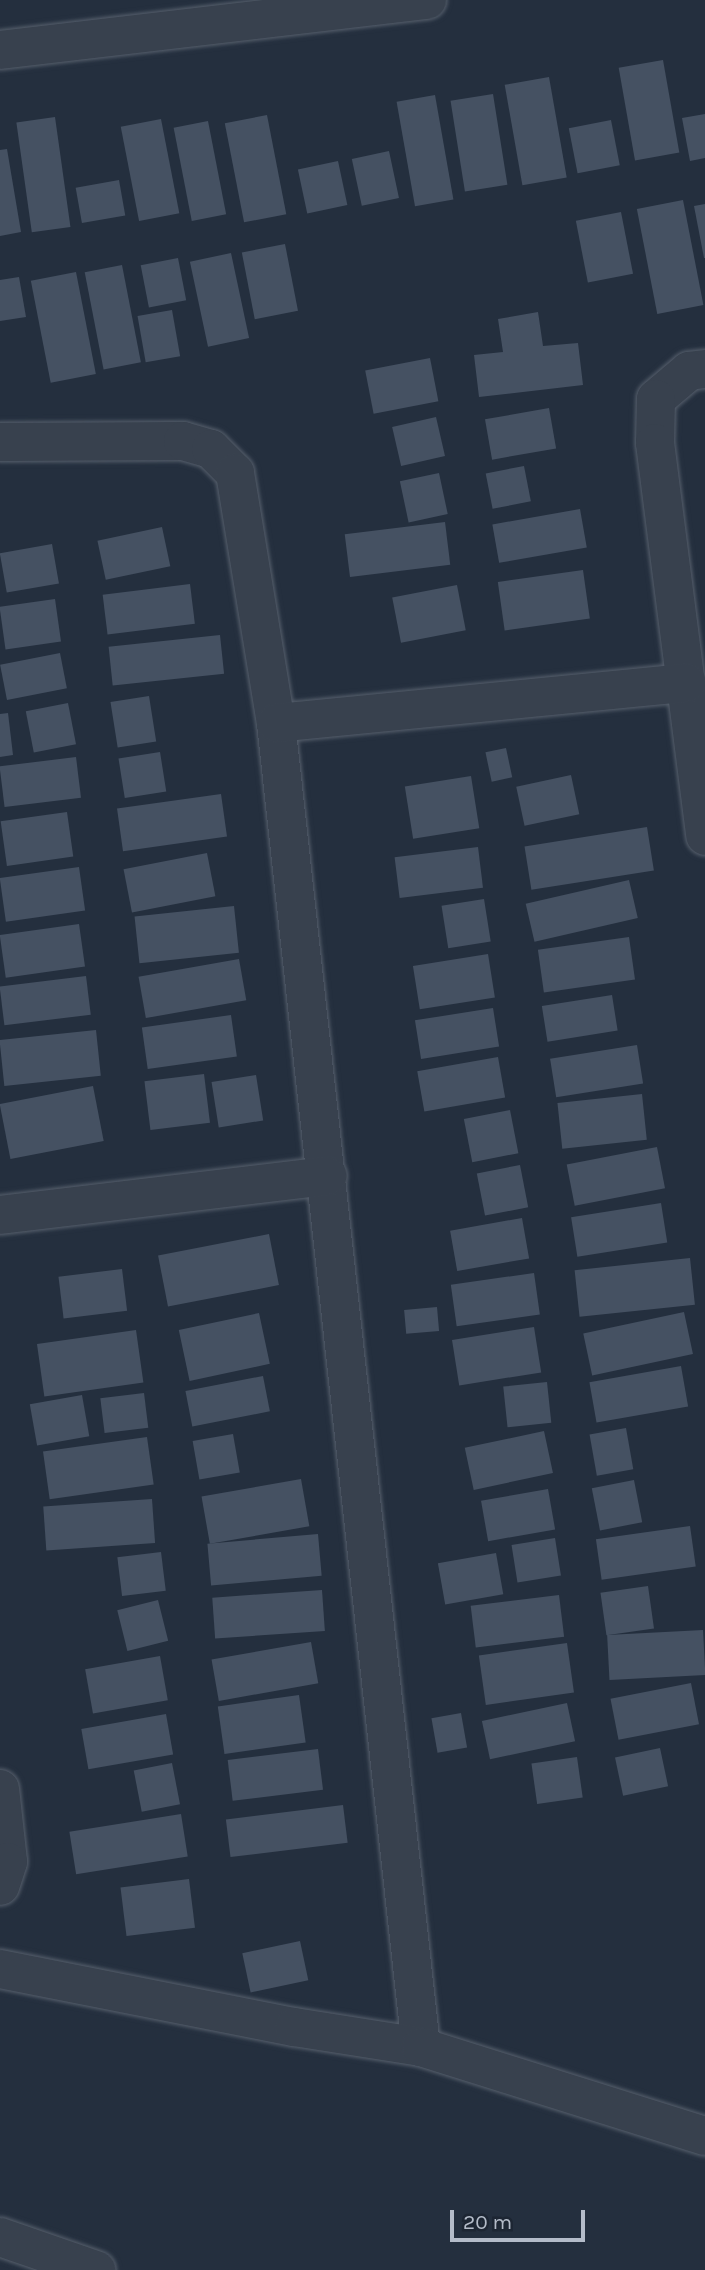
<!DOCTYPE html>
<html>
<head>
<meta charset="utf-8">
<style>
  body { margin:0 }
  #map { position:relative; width:705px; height:2270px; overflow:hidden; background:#242f3e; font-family:Karla,sans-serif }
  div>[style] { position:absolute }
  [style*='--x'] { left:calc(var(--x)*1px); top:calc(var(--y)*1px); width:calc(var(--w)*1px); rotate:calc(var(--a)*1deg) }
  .building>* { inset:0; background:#455162; transform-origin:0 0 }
  .roads { filter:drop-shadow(0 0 2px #565f6c) drop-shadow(0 0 2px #565f6c) }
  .minor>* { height:38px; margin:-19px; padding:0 19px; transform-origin:19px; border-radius:19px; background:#38414e }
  span { translate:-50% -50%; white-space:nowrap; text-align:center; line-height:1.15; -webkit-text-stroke:5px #1d2633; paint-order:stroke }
  .scale { position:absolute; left:450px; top:2210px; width:135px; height:32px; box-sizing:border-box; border:4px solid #b4bcc9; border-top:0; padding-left:9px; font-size:21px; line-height:24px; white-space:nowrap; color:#b4bcc9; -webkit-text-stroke:5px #1d2633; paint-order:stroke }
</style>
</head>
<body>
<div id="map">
  <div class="building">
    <div style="left:663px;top:60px;width:94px;height:45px;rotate:80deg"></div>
    <div style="left:549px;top:77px;width:102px;height:45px;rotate:80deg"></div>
    <div style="left:493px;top:94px;width:92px;height:43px;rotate:81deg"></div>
    <div style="left:435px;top:95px;width:106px;height:39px;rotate:80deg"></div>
    <div style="clip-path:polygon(705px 114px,705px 158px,690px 161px,682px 118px)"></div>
    <div style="left:267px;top:115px;width:101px;height:43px;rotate:79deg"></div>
    <div style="left:55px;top:117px;width:111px;height:39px;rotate:82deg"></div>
    <div style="left:161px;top:119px;width:96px;height:41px;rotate:79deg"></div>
    <div style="left:611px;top:120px;width:46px;height:43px;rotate:79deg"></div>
    <div style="left:208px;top:121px;width:95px;height:35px;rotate:79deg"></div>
    <div style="clip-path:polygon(7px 149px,21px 232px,0 236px,0 150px)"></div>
    <div style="left:389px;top:151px;width:48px;height:38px;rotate:78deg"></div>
    <div style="left:338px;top:161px;width:45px;height:41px;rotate:78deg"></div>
    <div style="left:119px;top:180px;width:36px;height:44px;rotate:80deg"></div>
    <div style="left:683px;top:200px;width:107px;height:47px;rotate:79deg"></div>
    <div style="clip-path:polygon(705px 204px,705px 258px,704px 258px,694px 206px)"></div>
    <div style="left:621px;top:212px;width:63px;height:46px;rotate:79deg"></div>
    <div style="left:285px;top:244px;width:68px;height:44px;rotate:79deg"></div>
    <div style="left:231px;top:253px;width:87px;height:42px;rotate:78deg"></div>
    <div style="left:178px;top:258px;width:43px;height:38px;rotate:79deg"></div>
    <div style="left:122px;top:265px;width:99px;height:38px;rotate:79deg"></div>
    <div style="left:76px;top:272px;width:104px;height:46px;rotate:79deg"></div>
    <div style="clip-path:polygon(19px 277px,26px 317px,0 321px,0 280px)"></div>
    <div style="left:172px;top:310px;width:47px;height:35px;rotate:80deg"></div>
    <div style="clip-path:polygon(538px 312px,543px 346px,578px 343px,583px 385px,479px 397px,474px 355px,503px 352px,498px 319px)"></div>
    <div style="left:430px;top:358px;width:44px;height:66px;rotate:79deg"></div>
    <div style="left:549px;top:408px;width:41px;height:65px;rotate:80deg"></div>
    <div style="left:436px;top:417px;width:40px;height:45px;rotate:77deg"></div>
    <div style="left:524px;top:466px;width:36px;height:39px;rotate:79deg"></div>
    <div style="left:439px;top:473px;width:42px;height:40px;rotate:78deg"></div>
    <div style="left:580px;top:509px;width:39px;height:89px;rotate:80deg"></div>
    <div style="left:445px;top:522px;width:43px;height:101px;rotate:83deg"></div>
    <div style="left:162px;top:527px;width:40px;height:66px;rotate:78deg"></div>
    <div style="left:52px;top:544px;width:40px;height:53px;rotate:80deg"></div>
    <div style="left:583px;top:570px;width:49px;height:86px;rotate:82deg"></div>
    <div style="left:190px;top:584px;width:40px;height:88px;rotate:83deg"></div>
    <div style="left:457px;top:585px;width:46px;height:66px;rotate:79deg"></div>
    <div style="left:55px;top:599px;width:43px;height:56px;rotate:82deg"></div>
    <div style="left:220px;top:635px;width:39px;height:112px;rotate:84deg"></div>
    <div style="left:60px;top:653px;width:36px;height:61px;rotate:79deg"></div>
    <div style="left:149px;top:696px;width:46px;height:39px;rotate:81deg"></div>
    <div style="left:68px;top:703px;width:42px;height:43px;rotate:79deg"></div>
    <div style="clip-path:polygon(8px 713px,13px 755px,0 757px,0 714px)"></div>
    <div style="left:506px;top:748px;width:30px;height:21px;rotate:78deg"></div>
    <div style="left:160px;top:752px;width:40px;height:42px;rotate:81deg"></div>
    <div style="left:76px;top:757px;width:41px;height:77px;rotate:83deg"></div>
    <div style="left:571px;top:775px;width:40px;height:56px;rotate:78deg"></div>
    <div style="left:471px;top:776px;width:53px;height:67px;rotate:81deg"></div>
    <div style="left:221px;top:794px;width:43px;height:105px;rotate:82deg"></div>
    <div style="left:67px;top:812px;width:45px;height:67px;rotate:82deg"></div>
    <div style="left:647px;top:827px;width:44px;height:124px;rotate:81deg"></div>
    <div style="left:478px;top:847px;width:41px;height:84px;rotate:83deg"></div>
    <div style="left:207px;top:853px;width:44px;height:85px;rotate:79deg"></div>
    <div style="left:79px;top:867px;width:44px;height:80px;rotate:82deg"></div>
    <div style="left:629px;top:880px;width:39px;height:106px;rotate:77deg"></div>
    <div style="left:484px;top:899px;width:43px;height:43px;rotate:81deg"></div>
    <div style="left:234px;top:906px;width:47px;height:100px;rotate:84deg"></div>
    <div style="left:79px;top:924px;width:43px;height:80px;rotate:82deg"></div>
    <div style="left:629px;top:937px;width:43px;height:92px;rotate:82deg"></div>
    <div style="left:488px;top:954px;width:44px;height:76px;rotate:81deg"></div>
    <div style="left:239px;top:959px;width:42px;height:102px;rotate:80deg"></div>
    <div style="left:86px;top:976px;width:39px;height:87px;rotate:83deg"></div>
    <div style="left:612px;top:995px;width:36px;height:71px;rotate:81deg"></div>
    <div style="left:493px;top:1008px;width:39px;height:79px;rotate:81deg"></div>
    <div style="left:231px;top:1015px;width:42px;height:90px;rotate:82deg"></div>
    <div style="left:96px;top:1030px;width:46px;height:97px;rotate:84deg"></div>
    <div style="left:637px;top:1045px;width:39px;height:88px;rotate:81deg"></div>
    <div style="left:498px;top:1057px;width:41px;height:82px;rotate:80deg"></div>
    <div style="left:204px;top:1074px;width:49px;height:60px;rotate:83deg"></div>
    <div style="left:256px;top:1075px;width:46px;height:45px;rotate:81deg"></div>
    <div style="left:93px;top:1086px;width:56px;height:95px;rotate:79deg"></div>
    <div style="left:642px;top:1094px;width:46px;height:85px;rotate:84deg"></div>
    <div style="left:510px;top:1110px;width:44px;height:47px;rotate:79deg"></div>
    <div style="left:657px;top:1147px;width:42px;height:92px;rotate:79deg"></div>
    <div style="left:520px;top:1165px;width:43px;height:44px;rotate:79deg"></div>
    <div style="left:661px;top:1203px;width:40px;height:91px;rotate:81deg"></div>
    <div style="left:522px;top:1218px;width:41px;height:73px;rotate:80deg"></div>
    <div style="left:269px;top:1234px;width:52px;height:113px;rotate:79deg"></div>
    <div style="left:690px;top:1258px;width:47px;height:116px;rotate:84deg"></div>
    <div style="left:122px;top:1269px;width:42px;height:64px;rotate:83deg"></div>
    <div style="left:534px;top:1273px;width:42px;height:84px;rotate:82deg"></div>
    <div style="left:437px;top:1307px;width:24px;height:33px;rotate:85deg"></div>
    <div style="left:684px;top:1312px;width:43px;height:103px;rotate:78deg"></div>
    <div style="left:259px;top:1313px;width:52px;height:82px;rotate:78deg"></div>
    <div style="left:534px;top:1327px;width:46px;height:83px;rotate:81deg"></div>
    <div style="left:136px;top:1330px;width:53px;height:100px;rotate:82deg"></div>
    <div style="left:681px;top:1366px;width:41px;height:93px;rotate:80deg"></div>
    <div style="left:263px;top:1376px;width:36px;height:79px;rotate:79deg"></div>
    <div style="left:547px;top:1382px;width:41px;height:44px;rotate:84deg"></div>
    <div style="left:144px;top:1393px;width:35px;height:44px;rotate:83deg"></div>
    <div style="left:82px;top:1395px;width:42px;height:53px;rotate:80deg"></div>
    <div style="left:626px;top:1428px;width:42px;height:37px;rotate:80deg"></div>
    <div style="left:544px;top:1431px;width:43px;height:81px;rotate:78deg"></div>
    <div style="left:233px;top:1434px;width:39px;height:41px;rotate:80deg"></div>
    <div style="left:147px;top:1437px;width:48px;height:105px;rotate:82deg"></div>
    <div style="left:301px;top:1479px;width:48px;height:101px;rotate:80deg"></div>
    <div style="left:634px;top:1480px;width:43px;height:43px;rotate:79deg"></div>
    <div style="left:548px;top:1489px;width:41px;height:68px;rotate:80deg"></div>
    <div style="left:152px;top:1499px;width:44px;height:109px;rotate:86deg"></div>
    <div style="left:690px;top:1526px;width:41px;height:95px;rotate:82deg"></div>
    <div style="left:318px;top:1534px;width:42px;height:111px;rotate:85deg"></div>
    <div style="left:555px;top:1538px;width:38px;height:44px;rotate:81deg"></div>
    <div style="left:161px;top:1552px;width:39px;height:44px;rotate:83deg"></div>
    <div style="left:496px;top:1553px;width:42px;height:59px;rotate:80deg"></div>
    <div style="left:648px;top:1586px;width:43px;height:48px;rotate:82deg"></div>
    <div style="left:322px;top:1590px;width:41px;height:110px;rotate:86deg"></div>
    <div style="left:559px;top:1595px;width:42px;height:89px;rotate:83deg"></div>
    <div style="left:158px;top:1600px;width:42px;height:42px;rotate:76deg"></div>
    <div style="left:703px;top:1630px;width:45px;height:96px;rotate:87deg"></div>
    <div style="left:311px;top:1642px;width:42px;height:101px;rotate:80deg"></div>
    <div style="left:567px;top:1643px;width:50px;height:89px;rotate:82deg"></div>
    <div style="left:160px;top:1656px;width:45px;height:76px;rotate:80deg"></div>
    <div style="left:691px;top:1683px;width:42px;height:82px;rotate:79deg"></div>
    <div style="left:299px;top:1695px;width:48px;height:82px;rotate:82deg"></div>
    <div style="left:567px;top:1703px;width:39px;height:87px;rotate:78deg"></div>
    <div style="left:461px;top:1713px;width:35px;height:30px;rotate:80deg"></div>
    <div style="left:166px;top:1714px;width:41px;height:86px;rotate:80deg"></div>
    <div style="left:660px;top:1748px;width:39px;height:46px;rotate:78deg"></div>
    <div style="left:318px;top:1749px;width:41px;height:91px;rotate:83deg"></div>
    <div style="left:577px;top:1757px;width:41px;height:46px;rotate:82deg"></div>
    <div style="left:172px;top:1763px;width:42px;height:39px;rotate:79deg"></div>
    <div style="left:343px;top:1805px;width:38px;height:118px;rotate:83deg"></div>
    <div style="left:181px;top:1814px;width:43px;height:113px;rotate:81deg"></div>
    <div style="left:189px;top:1879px;width:49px;height:69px;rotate:83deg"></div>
    <div style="left:300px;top:1941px;width:40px;height:59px;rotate:78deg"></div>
  </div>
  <div class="roads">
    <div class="minor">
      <div style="--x:0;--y:50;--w:430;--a:-6.7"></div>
      <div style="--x:705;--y:369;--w:16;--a:173"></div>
      <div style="--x:689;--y:371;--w:43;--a:139.7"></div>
      <div style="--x:656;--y:399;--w:44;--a:91.3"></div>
      <div style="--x:655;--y:443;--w:396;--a:82.7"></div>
      <div style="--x:0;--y:442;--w:183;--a:-0.3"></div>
      <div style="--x:183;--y:441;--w:29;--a:16"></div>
      <div style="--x:211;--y:449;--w:34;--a:45"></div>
      <div style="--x:235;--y:473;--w:253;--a:80.7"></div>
      <div style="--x:276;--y:723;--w:1332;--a:83.75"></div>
      <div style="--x:276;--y:723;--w:413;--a:-5.6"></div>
      <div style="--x:0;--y:1215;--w:330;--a:-6.8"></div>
      <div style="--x:0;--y:1789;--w:73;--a:83.7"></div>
      <div style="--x:8;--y:1862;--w:25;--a:108"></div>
      <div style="--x:0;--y:1969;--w:300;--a:11.2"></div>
      <div style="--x:294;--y:2027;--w:129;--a:8.9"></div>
      <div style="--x:421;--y:2047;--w:298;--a:17.4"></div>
      <div style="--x:0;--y:2237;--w:102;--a:19"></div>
    </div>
  </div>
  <div class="scale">20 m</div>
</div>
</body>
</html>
